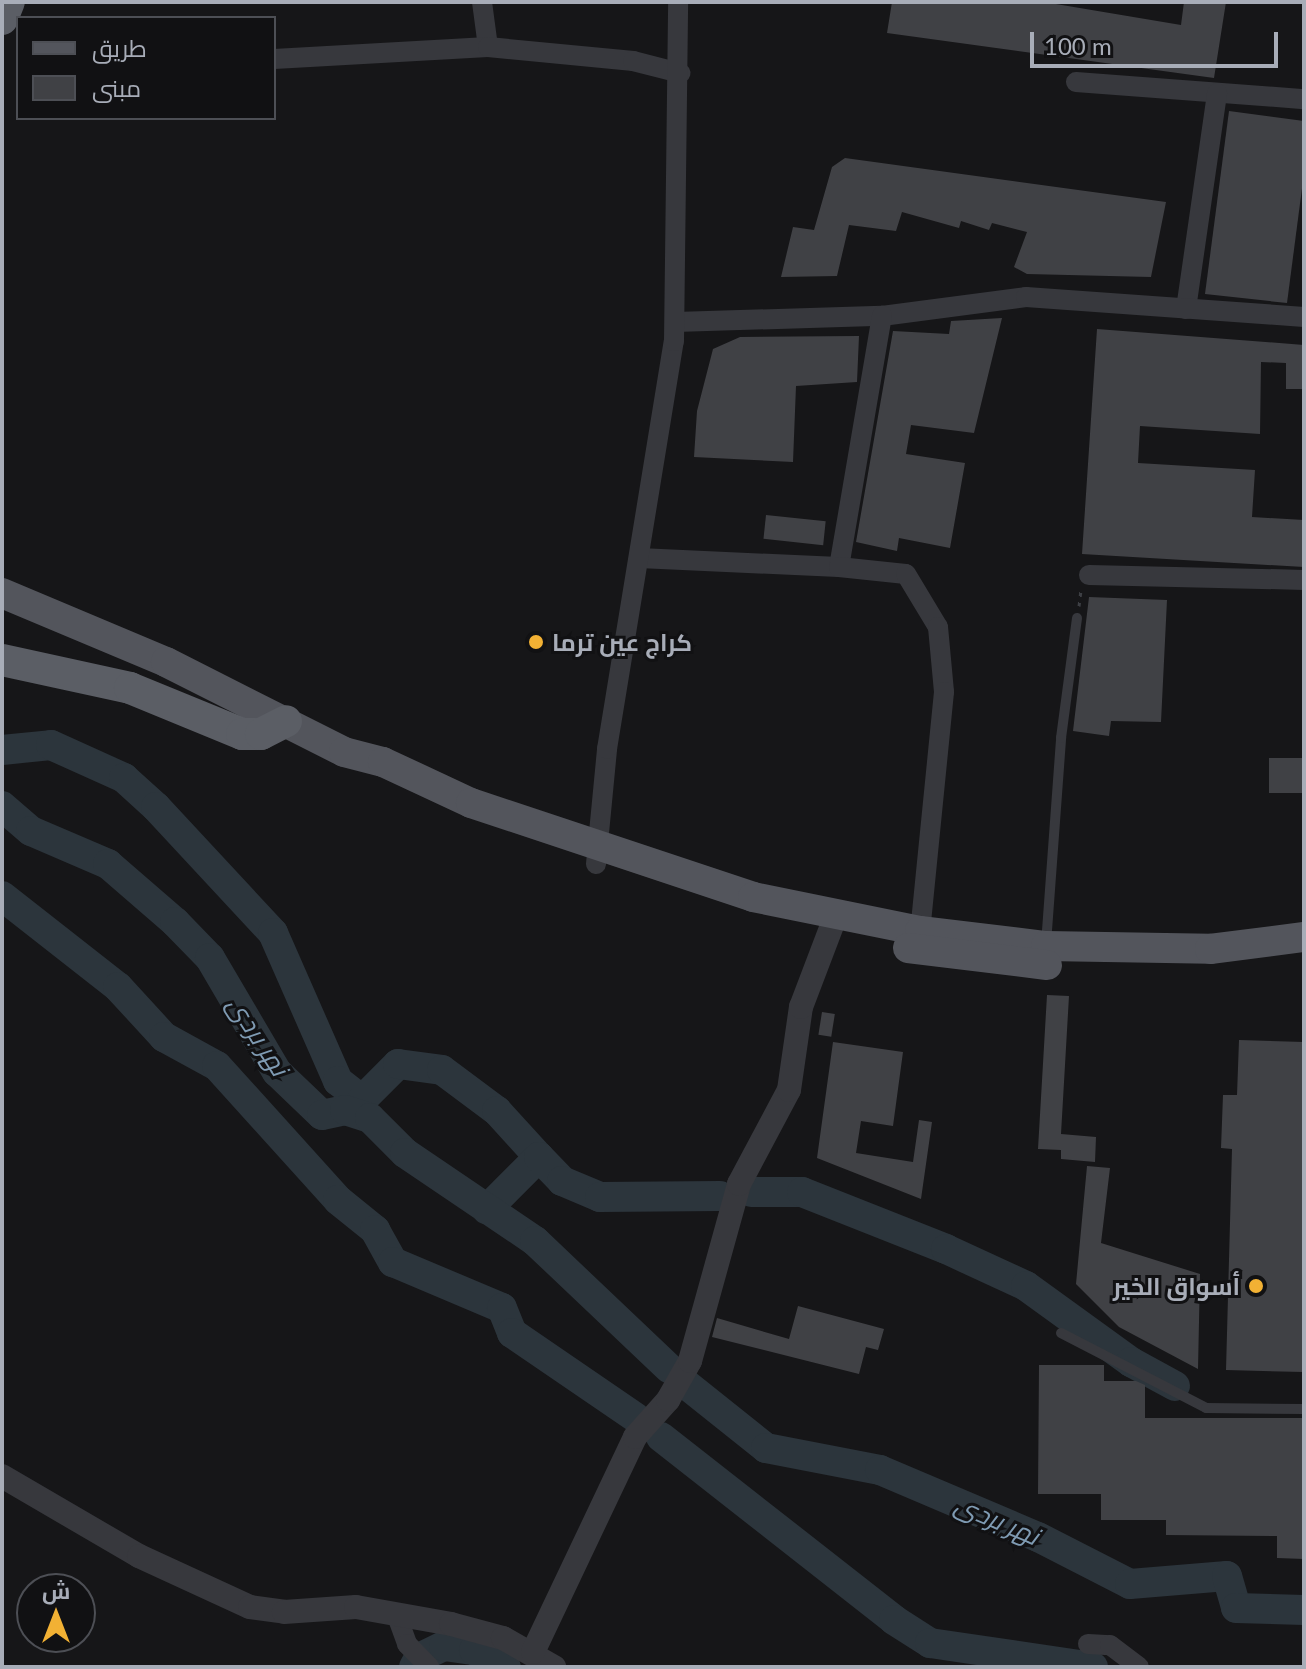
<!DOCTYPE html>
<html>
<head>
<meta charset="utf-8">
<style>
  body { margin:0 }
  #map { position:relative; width:1306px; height:1669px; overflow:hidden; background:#161618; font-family:Lato,Cairo,sans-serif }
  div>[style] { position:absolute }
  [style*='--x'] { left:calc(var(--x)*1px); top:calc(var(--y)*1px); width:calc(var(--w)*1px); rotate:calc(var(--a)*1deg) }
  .river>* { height:30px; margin:-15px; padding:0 15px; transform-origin:15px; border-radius:15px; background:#2c353c }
  .building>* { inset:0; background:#404145; transform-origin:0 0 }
  .path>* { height:3px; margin-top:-1.5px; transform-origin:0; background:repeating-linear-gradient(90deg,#3d3f44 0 4px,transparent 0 10px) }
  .service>* { height:10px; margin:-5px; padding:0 5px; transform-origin:5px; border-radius:5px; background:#37383d }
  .minor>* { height:20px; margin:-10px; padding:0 10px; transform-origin:10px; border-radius:10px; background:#37383d }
  .tertiary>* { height:24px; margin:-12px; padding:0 12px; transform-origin:12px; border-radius:12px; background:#37383d }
  .primary>* { height:30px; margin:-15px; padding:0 15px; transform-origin:15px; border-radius:15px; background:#53555c }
  .trunk>* { height:32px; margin:-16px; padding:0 16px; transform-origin:16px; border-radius:16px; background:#5b5e65 }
  .dots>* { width:22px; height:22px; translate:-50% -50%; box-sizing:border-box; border:4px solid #111113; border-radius:50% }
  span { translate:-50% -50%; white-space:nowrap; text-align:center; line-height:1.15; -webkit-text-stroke:6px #111113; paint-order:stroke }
  .poi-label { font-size:24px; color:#a8adb8; font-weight:700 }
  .left { translate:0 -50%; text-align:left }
  .right { translate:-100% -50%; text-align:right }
  .water-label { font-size:26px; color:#7f9bb3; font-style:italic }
  .frame { position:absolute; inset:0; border:4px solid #a8adb8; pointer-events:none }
  .legend { position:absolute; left:16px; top:16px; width:260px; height:104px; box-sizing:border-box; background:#111113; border:2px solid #4d4f55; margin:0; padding:10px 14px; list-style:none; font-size:24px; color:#a8adb8 }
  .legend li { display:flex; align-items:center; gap:16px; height:40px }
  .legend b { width:40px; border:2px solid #4d4f55 }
  .north { position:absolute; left:16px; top:1573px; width:80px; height:80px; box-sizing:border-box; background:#111113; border:2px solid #4d4f55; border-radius:50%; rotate:0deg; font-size:22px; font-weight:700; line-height:32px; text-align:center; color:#a8adb8 }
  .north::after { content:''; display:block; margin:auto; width:28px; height:36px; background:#f2b134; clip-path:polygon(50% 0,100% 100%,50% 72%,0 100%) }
  .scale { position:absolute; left:1030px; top:32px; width:248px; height:36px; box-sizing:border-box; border:4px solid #a8adb8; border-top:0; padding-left:10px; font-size:24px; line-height:28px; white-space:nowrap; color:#a8adb8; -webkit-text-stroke:6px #111113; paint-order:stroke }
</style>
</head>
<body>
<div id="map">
  <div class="river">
    <div style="--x:2;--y:750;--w:49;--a:-5.8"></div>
    <div style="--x:51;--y:745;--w:80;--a:24.3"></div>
    <div style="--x:124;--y:778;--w:43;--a:42.2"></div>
    <div style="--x:156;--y:807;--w:172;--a:47.1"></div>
    <div style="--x:273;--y:933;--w:162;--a:66.3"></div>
    <div style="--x:338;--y:1081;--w:31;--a:38"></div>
    <div style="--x:362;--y:1100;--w:51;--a:-45"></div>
    <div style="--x:398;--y:1064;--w:44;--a:7.8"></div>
    <div style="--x:442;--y:1070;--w:69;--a:36.7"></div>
    <div style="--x:497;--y:1111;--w:62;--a:47.6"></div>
    <div style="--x:539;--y:1157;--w:74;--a:135"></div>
    <div style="--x:2;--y:806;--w:38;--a:41"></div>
    <div style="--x:31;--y:831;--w:84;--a:23.2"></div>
    <div style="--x:108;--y:864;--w:89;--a:40.9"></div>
    <div style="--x:175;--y:922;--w:50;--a:45.8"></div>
    <div style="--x:210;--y:958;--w:132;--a:59.6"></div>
    <div style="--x:277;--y:1072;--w:62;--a:43.7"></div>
    <div style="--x:322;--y:1115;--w:24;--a:-12"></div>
    <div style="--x:345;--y:1110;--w:26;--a:18"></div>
    <div style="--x:370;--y:1118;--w:49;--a:45"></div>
    <div style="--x:405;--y:1153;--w:157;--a:34.1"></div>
    <div style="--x:535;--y:1241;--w:185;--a:43.5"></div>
    <div style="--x:2;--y:896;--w:147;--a:38.1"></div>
    <div style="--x:118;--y:987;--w:68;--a:47.4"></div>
    <div style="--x:164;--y:1037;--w:60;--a:28.7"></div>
    <div style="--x:217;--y:1066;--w:181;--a:47.9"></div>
    <div style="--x:338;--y:1200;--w:48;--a:39"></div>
    <div style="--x:375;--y:1230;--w:37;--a:61"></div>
    <div style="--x:393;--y:1262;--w:118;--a:22.9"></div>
    <div style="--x:502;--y:1308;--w:27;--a:68"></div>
    <div style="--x:512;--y:1333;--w:150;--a:34.4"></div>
    <div style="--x:539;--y:1157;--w:33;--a:46"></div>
    <div style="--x:562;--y:1181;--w:41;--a:22.8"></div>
    <div style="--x:600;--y:1197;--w:120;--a:-0.5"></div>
    <div style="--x:751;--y:1192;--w:51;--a:0"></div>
    <div style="--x:802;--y:1192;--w:155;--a:21.6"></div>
    <div style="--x:946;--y:1249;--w:88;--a:24.8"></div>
    <div style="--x:1026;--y:1286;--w:130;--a:35.9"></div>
    <div style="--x:1131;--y:1362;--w:50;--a:28.6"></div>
    <div style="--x:687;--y:1385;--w:101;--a:38.6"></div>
    <div style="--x:766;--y:1448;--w:116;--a:10.9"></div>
    <div style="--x:880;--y:1470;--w:172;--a:23"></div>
    <div style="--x:1038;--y:1537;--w:103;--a:27.1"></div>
    <div style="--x:1130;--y:1584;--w:97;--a:-4.7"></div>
    <div style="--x:1227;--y:1576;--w:33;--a:74"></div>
    <div style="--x:1236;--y:1608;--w:68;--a:1.7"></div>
    <div style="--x:661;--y:1437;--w:296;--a:38.1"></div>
    <div style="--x:894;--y:1620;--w:43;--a:32.6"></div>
    <div style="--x:930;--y:1643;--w:165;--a:8.4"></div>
    <div style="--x:414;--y:1667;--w:10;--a:-61"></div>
    <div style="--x:419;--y:1658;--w:28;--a:-26"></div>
    <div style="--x:444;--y:1646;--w:30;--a:8"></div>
    <div style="--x:474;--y:1650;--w:36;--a:28"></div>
  </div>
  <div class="building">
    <div style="clip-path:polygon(892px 2px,1044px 2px,1181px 25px,1184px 2px,1226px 2px,1214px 78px,887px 33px)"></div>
    <div style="clip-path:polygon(1229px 111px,1304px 121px,1304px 173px,1287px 303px,1205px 294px)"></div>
    <div style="clip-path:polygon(845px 158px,1166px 202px,1151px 277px,1027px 274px,1014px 267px,1027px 232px,992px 223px,989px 230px,961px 221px,959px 228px,902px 212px,896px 231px,849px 225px,837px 276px,781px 277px,793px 227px,814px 230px,832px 167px)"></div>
    <div style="clip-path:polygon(1002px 318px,974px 433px,911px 425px,906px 454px,965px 463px,950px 548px,899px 538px,897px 551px,856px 542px,893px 331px,949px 334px,951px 321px)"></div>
    <div style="clip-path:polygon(1097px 329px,1304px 345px,1304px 389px,1286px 389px,1286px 363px,1261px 362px,1260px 434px,1140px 426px,1138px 463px,1255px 470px,1252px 517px,1304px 520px,1304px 567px,1082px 554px)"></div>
    <div style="clip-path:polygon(859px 336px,857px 382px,796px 386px,793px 462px,694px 457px,697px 411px,713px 349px,740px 337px)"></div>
    <div style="left:766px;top:515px;width:60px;height:24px;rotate:6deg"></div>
    <div style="clip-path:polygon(1089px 597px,1167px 600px,1161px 722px,1111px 721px,1109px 736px,1073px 731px)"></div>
    <div style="left:1269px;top:758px;width:35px;height:35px"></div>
    <div style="clip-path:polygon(1047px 995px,1069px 996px,1061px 1134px,1096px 1137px,1095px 1162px,1061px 1159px,1061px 1150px,1038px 1149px)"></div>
    <div style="left:822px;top:1012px;width:13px;height:23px;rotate:9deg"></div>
    <div style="clip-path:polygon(1239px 1040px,1304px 1042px,1304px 1372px,1226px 1370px,1232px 1149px,1221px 1148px,1223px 1095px,1237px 1095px)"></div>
    <div style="clip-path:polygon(833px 1042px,903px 1052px,893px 1126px,861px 1121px,856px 1153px,913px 1162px,919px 1120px,932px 1122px,921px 1199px,817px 1158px)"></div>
    <div style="clip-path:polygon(1087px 1166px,1110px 1168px,1101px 1243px,1200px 1274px,1198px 1369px,1119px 1327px,1076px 1284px)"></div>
    <div style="clip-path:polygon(798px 1306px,884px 1329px,878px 1350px,866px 1347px,859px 1374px,712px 1337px,717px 1318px,789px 1339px)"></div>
    <div style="clip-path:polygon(1039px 1365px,1104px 1365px,1104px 1381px,1136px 1381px,1145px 1385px,1145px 1418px,1304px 1418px,1304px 1559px,1277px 1558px,1277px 1536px,1166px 1535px,1166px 1520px,1101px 1520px,1101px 1494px,1038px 1494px)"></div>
  </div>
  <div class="path">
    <div style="--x:1079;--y:606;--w:16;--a:-83"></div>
  </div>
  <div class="service">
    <div style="--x:1046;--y:944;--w:207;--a:-85.8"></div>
    <div style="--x:1061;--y:738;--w:121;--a:-82.4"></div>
    <div style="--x:1061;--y:1333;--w:163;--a:27.3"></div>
    <div style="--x:1206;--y:1408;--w:98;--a:0.6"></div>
  </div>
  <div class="minor">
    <div style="--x:482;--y:2;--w:45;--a:82.4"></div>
    <div style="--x:274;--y:59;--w:214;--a:-3.2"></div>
    <div style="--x:488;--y:47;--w:146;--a:5.5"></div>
    <div style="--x:633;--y:61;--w:49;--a:14.3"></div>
    <div style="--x:1076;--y:82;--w:229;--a:4.3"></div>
    <div style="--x:1186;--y:309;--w:218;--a:-81.8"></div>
    <div style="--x:675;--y:322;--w:207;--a:-1.7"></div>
    <div style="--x:882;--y:316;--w:145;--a:-7.5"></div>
    <div style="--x:1026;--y:297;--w:279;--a:4.1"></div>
    <div style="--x:639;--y:558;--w:200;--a:2.6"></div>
    <div style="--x:839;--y:567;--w:255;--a:-80.3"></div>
    <div style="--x:839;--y:567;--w:67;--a:6"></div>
    <div style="--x:906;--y:574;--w:62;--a:58.9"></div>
    <div style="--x:938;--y:627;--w:65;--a:84.7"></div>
    <div style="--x:944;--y:692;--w:240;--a:95.7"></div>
    <div style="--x:1089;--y:575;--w:215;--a:1.3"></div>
    <div style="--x:596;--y:864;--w:116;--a:-84.5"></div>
    <div style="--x:607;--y:749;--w:413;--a:-80.7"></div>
    <div style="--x:674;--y:341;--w:339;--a:-89.3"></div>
    <div style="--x:397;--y:1616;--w:30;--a:70"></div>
    <div style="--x:407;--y:1644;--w:32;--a:46"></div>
    <div style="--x:1088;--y:1644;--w:22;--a:3"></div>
    <div style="--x:1110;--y:1645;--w:36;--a:37"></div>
  </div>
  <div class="tertiary">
    <div style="--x:2;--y:1476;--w:159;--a:30.3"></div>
    <div style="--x:139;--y:1556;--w:122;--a:24.7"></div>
    <div style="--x:250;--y:1607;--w:34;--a:8"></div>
    <div style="--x:284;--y:1612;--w:72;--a:-4"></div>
    <div style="--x:356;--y:1607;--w:97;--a:10.1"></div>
    <div style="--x:451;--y:1624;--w:54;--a:15.1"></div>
    <div style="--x:503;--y:1638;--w:59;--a:29.6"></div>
    <div style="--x:533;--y:1652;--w:238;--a:-64.6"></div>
    <div style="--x:635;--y:1437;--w:50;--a:-48.3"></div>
    <div style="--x:668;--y:1400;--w:45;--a:-60.6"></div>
    <div style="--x:690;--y:1361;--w:184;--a:-74.5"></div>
    <div style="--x:739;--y:1184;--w:106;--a:-62"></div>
    <div style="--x:789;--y:1090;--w:84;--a:-81.8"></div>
    <div style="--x:801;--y:1007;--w:98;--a:-69.2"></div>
  </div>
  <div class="primary">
    <div style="--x:2;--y:593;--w:178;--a:22.8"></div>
    <div style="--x:166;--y:662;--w:199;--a:26.8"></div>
    <div style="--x:344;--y:752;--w:40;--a:14.4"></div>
    <div style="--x:383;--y:762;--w:97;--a:25"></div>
    <div style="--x:471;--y:803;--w:297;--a:18.4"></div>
    <div style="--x:753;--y:897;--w:170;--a:11.5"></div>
    <div style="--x:920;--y:931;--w:127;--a:6.8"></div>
    <div style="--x:1046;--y:946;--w:164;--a:1"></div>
    <div style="--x:1210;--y:949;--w:95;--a:-7.3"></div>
    <div style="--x:908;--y:948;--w:140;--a:7"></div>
  </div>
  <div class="trunk">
    <div style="--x:2;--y:19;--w:18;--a:-68"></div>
    <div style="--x:2;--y:660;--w:131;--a:12.3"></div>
    <div style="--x:130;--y:688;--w:121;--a:22.3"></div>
    <div style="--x:242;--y:734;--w:19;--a:0"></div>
    <div style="--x:261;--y:734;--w:28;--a:-27"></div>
  </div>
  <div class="dots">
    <div style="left:536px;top:642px;background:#f2b134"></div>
    <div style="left:1256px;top:1286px;background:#f2b134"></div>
  </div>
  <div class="poi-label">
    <span class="left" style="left:552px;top:642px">كراج عين ترما</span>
    <span class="right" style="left:1240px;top:1286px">أسواق الخير</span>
  </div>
  <div class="water-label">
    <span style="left:258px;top:1036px;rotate:57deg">نهر بردى</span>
    <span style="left:997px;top:1520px;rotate:23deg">نهر بردى</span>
  </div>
  <div class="frame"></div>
  <ul class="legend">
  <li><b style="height:10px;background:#53555c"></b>طريق</li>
  <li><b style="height:22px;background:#404145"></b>مبنى</li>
  </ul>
  <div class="north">ش</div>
  <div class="scale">100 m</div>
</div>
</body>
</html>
